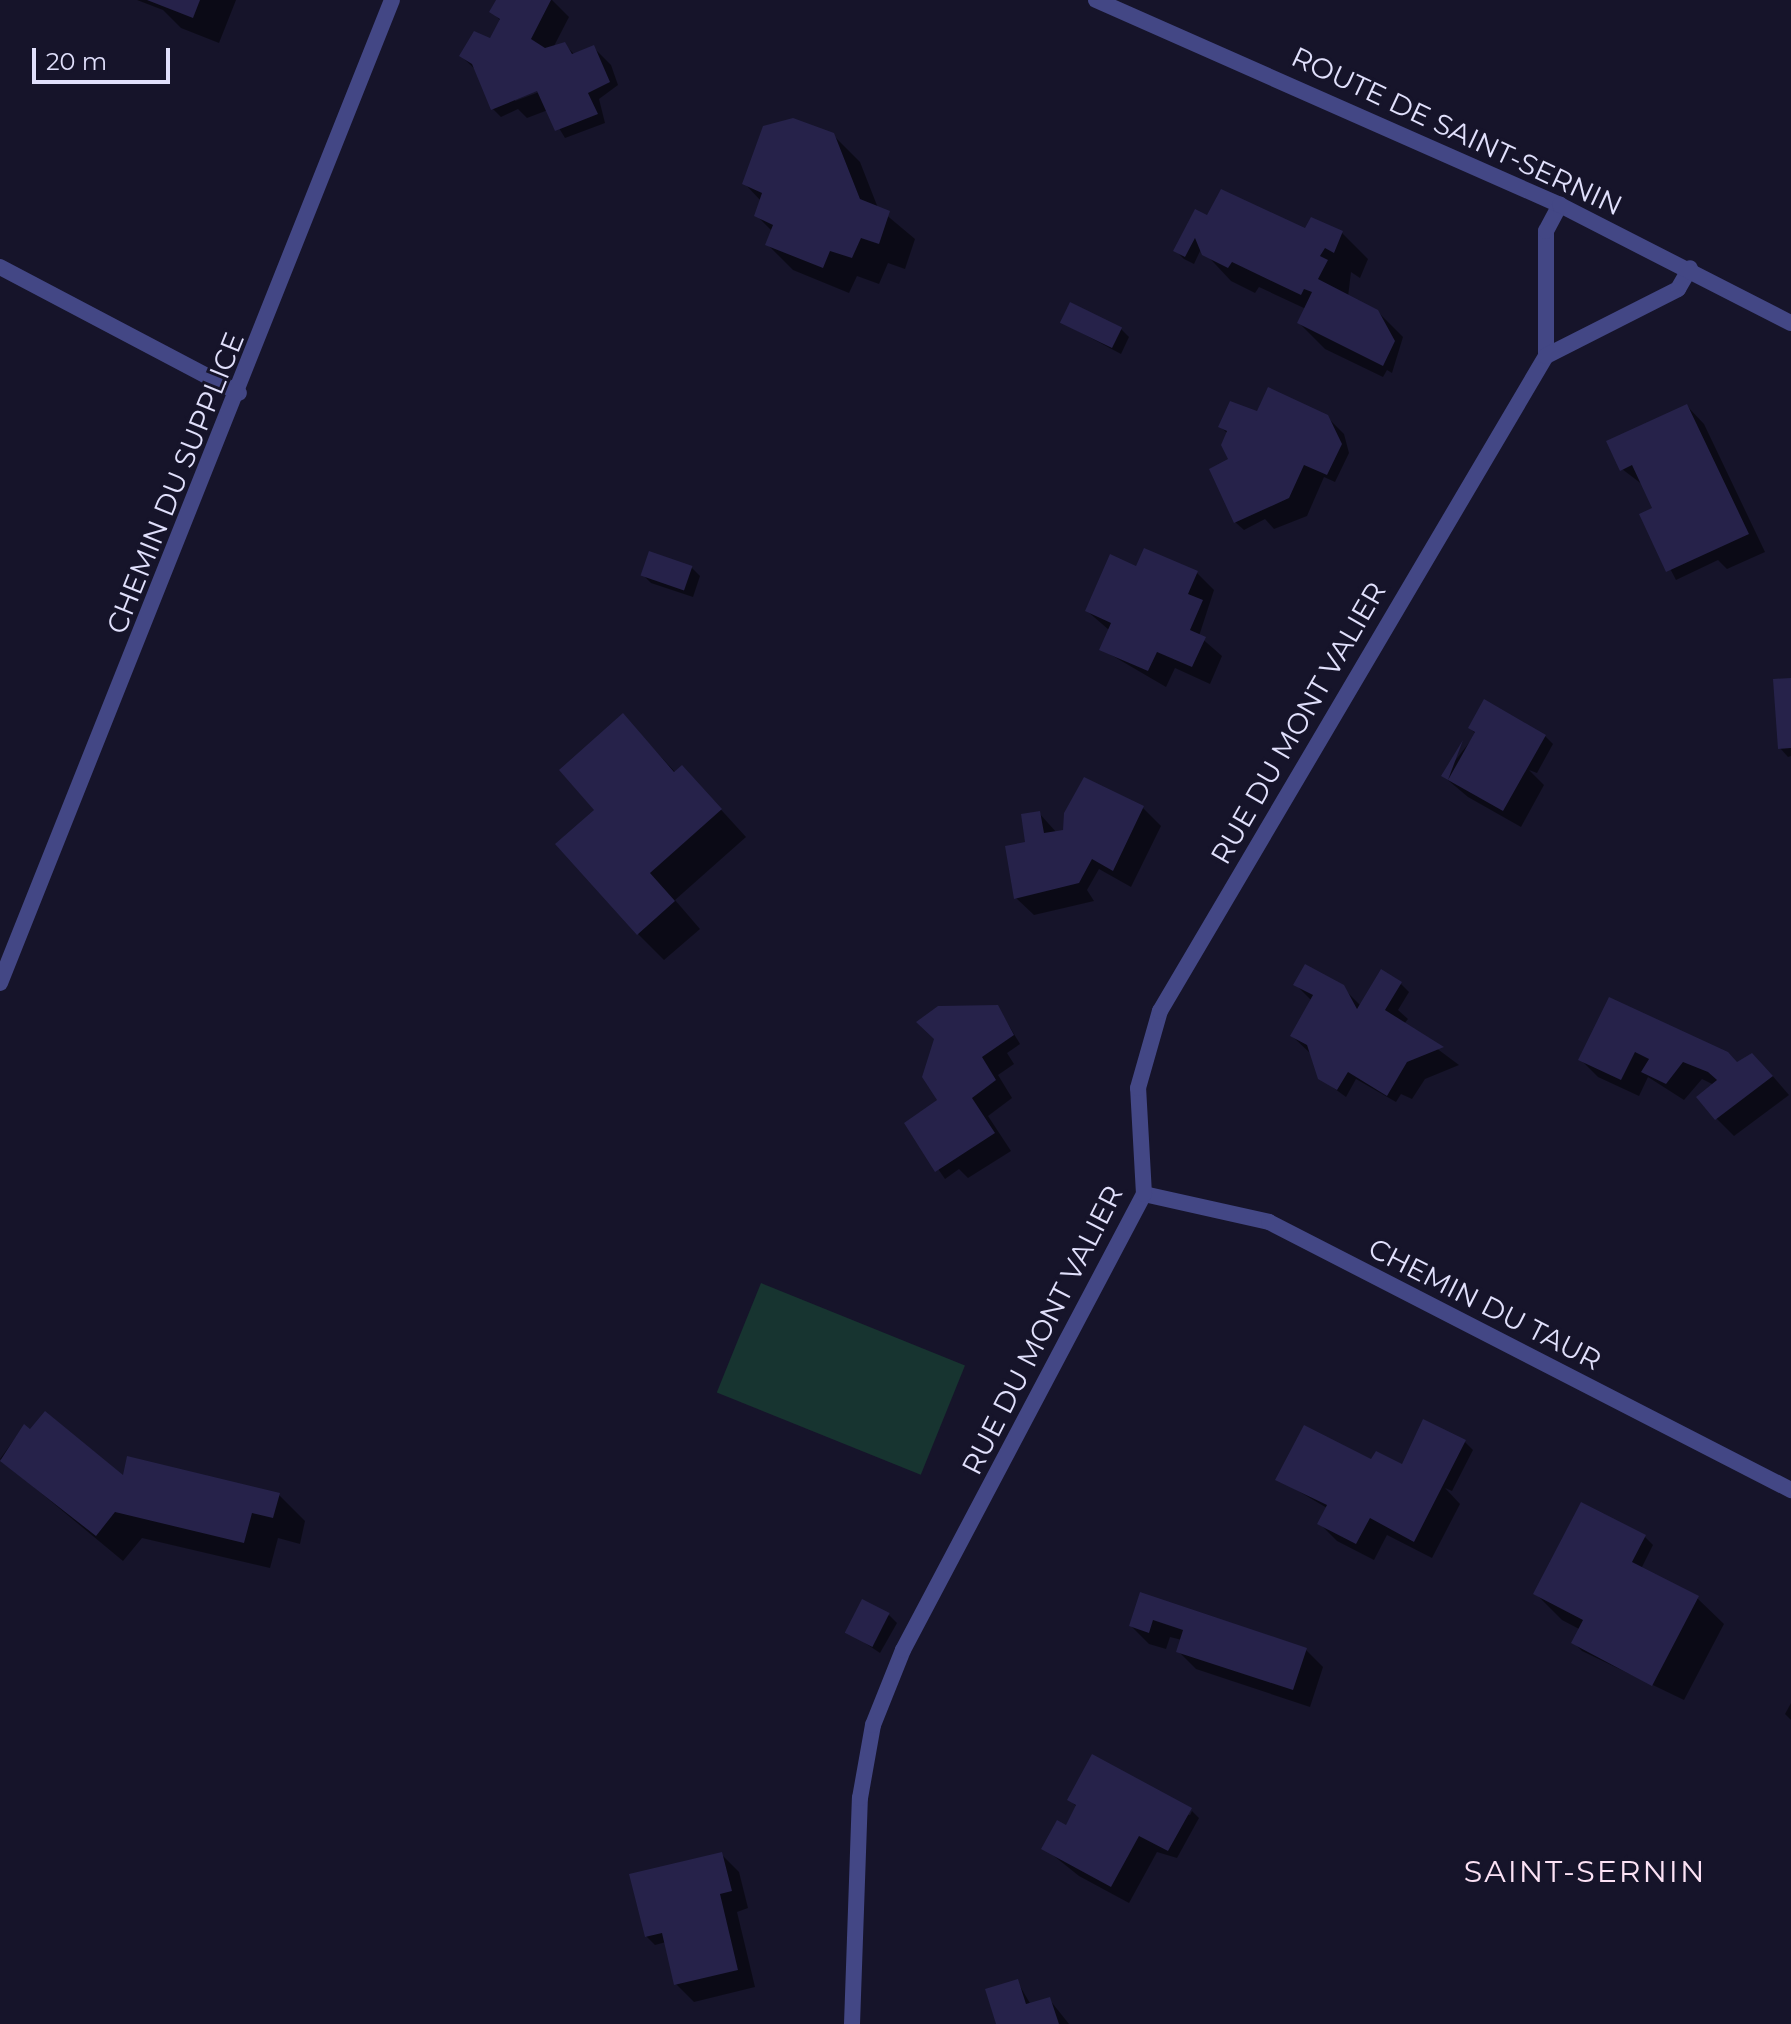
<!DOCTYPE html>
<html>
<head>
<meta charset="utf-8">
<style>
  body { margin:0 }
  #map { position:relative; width:1791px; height:2024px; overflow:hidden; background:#16142a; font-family:Montserrat,sans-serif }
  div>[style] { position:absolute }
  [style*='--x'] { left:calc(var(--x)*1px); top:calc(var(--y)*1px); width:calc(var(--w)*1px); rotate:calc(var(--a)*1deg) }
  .green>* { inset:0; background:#173430; transform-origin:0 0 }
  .shadow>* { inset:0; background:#0007 }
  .building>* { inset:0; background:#26224a; transform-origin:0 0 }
  .minor>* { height:16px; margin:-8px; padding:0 8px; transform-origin:8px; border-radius:8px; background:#434785 }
  .tertiary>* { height:16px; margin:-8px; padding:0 8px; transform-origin:8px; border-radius:8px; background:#434785 }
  span { translate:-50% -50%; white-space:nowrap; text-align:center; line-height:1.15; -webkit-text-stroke:6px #16142a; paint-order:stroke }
  .street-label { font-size:28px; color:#e1e0fc }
  .neighbourhood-label { font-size:30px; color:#fce2f5; letter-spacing:2px }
  .scale { position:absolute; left:32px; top:48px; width:138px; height:36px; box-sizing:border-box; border:4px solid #e1e0fc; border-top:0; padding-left:10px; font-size:24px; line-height:28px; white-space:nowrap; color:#e1e0fc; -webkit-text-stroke:6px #16142a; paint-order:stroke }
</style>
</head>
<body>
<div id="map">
  <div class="green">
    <div style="left:761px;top:1283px;width:220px;height:118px;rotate:22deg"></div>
  </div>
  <div class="shadow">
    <div style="clip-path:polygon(137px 0,236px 0,219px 43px,181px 28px,163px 10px)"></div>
    <div style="clip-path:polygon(evenodd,498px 0,552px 0,569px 17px,553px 48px,564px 44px,575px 55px,593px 47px,611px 65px,618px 85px,599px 99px,605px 123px,565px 138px,548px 110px,527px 118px,518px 109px,501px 117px,492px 108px,478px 72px,461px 56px,491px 40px,501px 21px,492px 12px,498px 0,545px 86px,547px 89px,515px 101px,515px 97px,545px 86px)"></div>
    <div style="clip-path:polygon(833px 135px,860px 162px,878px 208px,915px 239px,905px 269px,888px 263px,879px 284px,857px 276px,849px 293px,793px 270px,767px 244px,772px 231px,756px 215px,761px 201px,744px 183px)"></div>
    <div style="clip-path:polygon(1205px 217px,1342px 233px,1368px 259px,1360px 278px,1351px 272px,1348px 297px,1377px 311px,1403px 337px,1392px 373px,1387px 370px,1383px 377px,1325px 349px,1299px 323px,1306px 309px,1259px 287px,1255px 293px,1231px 281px,1201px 249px,1194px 264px,1184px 259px,1175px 250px)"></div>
    <div style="clip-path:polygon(1063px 323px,1121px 329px,1129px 337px,1121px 354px)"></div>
    <div style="clip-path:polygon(1687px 406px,1704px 424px,1765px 552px,1727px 569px,1718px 560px,1676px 580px,1642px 515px,1654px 509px,1643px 485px,1622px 469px)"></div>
    <div style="clip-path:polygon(1266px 417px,1327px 417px,1344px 434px,1349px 453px,1335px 482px,1324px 477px,1307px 516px,1274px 529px,1265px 519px,1244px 530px,1235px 522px,1228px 434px,1221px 427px)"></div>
    <div style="clip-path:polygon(692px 568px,700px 576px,693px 597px,651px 583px,642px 574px)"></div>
    <div style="clip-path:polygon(1138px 568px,1197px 573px,1214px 590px,1199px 636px,1222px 656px,1210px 684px,1175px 668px,1166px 687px,1101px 649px,1109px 630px,1087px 611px)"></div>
    <div style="clip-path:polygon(1791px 680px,1791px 756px,1788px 757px,1780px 748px)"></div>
    <div style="clip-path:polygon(623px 716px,676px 773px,682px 767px,746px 837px,675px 900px,700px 929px,664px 960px,638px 934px,596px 810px)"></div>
    <div style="clip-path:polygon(1470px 728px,1545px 736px,1553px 744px,1537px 773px,1529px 770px,1544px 785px,1521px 827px,1468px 797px,1443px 776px,1476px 734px)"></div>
    <div style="clip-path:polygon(1085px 780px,1143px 808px,1161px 826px,1131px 887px,1099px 869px,1087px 890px,1094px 901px,1034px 915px,1016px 898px,1027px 843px,1039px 813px,1057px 833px,1065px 832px)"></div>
    <div style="clip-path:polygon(1295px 984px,1342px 987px,1361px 1006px,1401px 984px,1409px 992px,1398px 1010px,1408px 1019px,1404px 1024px,1459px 1065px,1425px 1079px,1412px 1099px,1401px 1094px,1396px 1102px,1356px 1079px,1346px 1097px,1320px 1078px,1310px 1053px,1292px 1036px,1312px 1001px)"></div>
    <div style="clip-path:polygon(1610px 1000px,1738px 1064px,1770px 1073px,1789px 1095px,1734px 1136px,1716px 1118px,1714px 1085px,1702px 1079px,1684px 1100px,1648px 1077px,1639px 1096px,1598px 1077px,1581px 1060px)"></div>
    <div style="clip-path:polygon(998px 1007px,1020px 1044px,1007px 1053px,1014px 1064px,998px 1075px,1012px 1098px,988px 1116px,1011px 1151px,968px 1178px,959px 1169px,945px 1179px,907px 1124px,940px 1101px)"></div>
    <div style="clip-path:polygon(24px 1426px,124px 1479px,279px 1495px,305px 1521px,300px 1544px,278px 1538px,270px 1568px,142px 1538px,123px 1561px,0 1459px)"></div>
    <div style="clip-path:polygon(1464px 1441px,1473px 1450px,1452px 1491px,1445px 1488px,1460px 1504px,1432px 1558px,1387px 1535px,1374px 1560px,1337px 1541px,1319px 1523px,1327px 1508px,1278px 1479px,1371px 1462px,1402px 1466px)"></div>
    <div style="clip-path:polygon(1645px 1537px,1653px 1545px,1641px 1569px,1697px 1598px,1724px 1624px,1684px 1700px,1582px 1651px,1574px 1643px,1581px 1630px,1562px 1620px,1536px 1594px)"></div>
    <div style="clip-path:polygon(1142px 1595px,1306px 1650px,1323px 1667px,1310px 1707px,1196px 1669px,1178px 1651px,1182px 1640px,1170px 1637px,1166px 1649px,1149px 1644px,1131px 1626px)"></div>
    <div style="clip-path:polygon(889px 1615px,897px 1623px,880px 1653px,847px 1631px)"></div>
    <div style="clip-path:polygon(1791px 1703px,1791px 1720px,1785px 1714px)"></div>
    <div style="clip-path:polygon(1070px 1800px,1190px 1815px,1192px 1811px,1199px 1818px,1177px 1858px,1157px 1852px,1129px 1903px,1079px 1876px,1044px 1848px,1074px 1832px,1077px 1807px)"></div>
    <div style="clip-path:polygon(721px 1854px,739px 1872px,748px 1908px,737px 1912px,755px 1987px,694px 2002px,676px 1984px,666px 1942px,655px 1945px,646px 1936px)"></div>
    <div style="clip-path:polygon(1017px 1981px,1031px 2005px,1049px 1999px,1069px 2024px,998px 2024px)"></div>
  </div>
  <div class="building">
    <div style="clip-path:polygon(147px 0,200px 0,193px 18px)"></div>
    <div style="clip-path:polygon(496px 0,551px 0,531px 39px,545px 48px,565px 42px,572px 54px,594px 45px,610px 82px,588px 93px,598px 114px,555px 131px,537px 91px,491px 110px,472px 64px,459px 56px,474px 31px,490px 38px,500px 19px,489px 12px)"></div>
    <div style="clip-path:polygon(793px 118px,834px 133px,860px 199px,890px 211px,879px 244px,861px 238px,852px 258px,830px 251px,823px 268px,765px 245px,773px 225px,754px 216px,762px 193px,742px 184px,763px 126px)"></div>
    <div style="clip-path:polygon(1221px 189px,1305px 228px,1311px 217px,1343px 231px,1334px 253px,1325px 248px,1320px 256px,1328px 260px,1318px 279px,1378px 310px,1395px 341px,1383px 366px,1297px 323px,1312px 292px,1304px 289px,1301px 295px,1232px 262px,1228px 268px,1202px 255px,1195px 238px,1185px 257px,1173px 251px,1195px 209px,1207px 215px)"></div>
    <div style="left:1070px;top:302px;width:58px;height:23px;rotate:26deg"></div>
    <div style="clip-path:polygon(1268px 387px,1328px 415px,1342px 444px,1327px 475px,1304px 465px,1289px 498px,1234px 523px,1209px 469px,1228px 459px,1221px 445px,1227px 431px,1218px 427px,1230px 401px,1257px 411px)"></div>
    <div style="clip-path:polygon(1687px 404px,1749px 534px,1666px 572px,1639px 514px,1652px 508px,1632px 465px,1620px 471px,1606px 441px)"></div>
    <div style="clip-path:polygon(1144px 548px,1198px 571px,1188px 594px,1203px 600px,1190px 630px,1206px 637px,1192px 667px,1157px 652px,1148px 671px,1099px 650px,1111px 623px,1085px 611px,1110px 554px,1136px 566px)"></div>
    <div style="left:649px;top:551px;width:46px;height:26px;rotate:19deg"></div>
    <div style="clip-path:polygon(1791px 678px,1791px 748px,1778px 749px,1773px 679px)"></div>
    <div style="clip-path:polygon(1484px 699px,1546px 735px,1503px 811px,1448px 780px,1441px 776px,1463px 740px,1448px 780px,1475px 732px,1468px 728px)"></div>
    <div style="clip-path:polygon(623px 713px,674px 772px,682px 765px,722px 809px,650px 873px,675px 901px,637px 935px,555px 844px,594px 810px,559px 770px)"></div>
    <div style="clip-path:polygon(1084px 777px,1144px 806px,1113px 871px,1092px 859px,1079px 883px,1014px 899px,1005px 846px,1025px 842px,1021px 814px,1040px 811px,1044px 833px,1063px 830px,1064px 813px)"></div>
    <div style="clip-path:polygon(1305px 964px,1344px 985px,1357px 1009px,1381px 969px,1402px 982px,1385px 1010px,1444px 1047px,1407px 1062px,1387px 1096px,1348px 1072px,1337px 1090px,1318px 1079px,1307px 1045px,1290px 1036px,1313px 995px,1293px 985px)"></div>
    <div style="clip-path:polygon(1609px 997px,1728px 1052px,1737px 1062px,1752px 1053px,1773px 1076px,1715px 1120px,1696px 1097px,1717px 1080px,1708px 1072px,1683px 1062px,1666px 1084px,1641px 1072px,1649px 1059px,1635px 1052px,1621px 1080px,1578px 1060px)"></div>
    <div style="clip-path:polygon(998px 1005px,1014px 1035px,982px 1057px,996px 1080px,972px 1098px,995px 1133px,935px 1172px,904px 1123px,937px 1100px,922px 1077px,934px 1039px,916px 1022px,938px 1006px)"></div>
    <div style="clip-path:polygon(45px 1411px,123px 1475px,127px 1456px,280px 1493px,273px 1518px,252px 1513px,244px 1543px,115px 1512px,96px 1536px,0 1461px,24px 1424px,30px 1429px)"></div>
    <div style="clip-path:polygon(1423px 1419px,1466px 1440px,1414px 1542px,1370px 1518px,1356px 1544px,1317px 1524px,1327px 1505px,1275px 1480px,1304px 1425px,1371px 1459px,1376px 1451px,1402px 1464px)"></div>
    <div style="clip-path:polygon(1581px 1502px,1646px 1535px,1632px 1562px,1699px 1596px,1652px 1686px,1571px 1643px,1583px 1620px,1533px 1594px)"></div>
    <div style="clip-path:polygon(1140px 1592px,1307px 1648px,1293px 1690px,1176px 1652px,1183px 1630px,1153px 1620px,1149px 1633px,1129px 1626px)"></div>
    <div style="left:862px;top:1599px;width:31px;height:38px;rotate:27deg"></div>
    <div style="clip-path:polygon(1092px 1754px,1192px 1808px,1168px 1851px,1139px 1836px,1111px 1887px,1041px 1849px,1057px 1820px,1066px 1825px,1076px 1805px,1067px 1800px)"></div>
    <div style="clip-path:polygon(722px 1852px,732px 1891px,720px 1894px,738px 1970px,674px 1985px,662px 1933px,645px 1937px,629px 1874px)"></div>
    <div style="clip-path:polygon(1018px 1979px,1026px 2004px,1050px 1997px,1059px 2024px,996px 2024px,985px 1989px)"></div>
  </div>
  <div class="minor">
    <div style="--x:0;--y:267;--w:270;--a:27.8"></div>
    <div style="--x:1546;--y:356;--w:125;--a:-90"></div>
    <div style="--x:1546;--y:231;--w:30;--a:-62"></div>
    <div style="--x:0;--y:983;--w:1058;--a:-68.26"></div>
    <div style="--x:1144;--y:1194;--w:128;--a:12.6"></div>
    <div style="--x:1269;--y:1222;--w:587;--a:27.18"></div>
    <div style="--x:852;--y:2024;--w:226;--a:-88"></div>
    <div style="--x:860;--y:1798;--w:74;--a:-79.9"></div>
    <div style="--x:873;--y:1725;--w:81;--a:-68.2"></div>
    <div style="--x:903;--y:1650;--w:516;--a:-62.14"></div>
    <div style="--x:1144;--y:1194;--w:106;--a:-93.2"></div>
    <div style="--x:1138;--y:1088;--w:80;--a:-74.1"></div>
    <div style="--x:1160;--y:1011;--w:760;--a:-59.49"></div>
    <div style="--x:1546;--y:356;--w:148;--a:-26.9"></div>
    <div style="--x:1678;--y:289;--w:24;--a:-60"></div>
  </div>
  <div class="tertiary">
    <div style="--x:1096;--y:0;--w:507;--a:23.84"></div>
    <div style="--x:1560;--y:205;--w:259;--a:27.1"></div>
  </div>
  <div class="street-label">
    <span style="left:1457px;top:131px;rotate:25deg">ROUTE DE SAINT-SERNIN</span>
    <span style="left:175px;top:483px;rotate:-68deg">CHEMIN DU SUPPLICE</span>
    <span style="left:1298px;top:723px;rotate:-60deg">RUE DU MONT VALIER</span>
    <span style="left:1485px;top:1304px;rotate:27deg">CHEMIN DU TAUR</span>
    <span style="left:1042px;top:1330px;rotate:-63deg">RUE DU MONT VALIER</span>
  </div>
  <div class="neighbourhood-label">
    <span style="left:1585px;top:1872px">SAINT-SERNIN</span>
  </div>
  <div class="scale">20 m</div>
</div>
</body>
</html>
